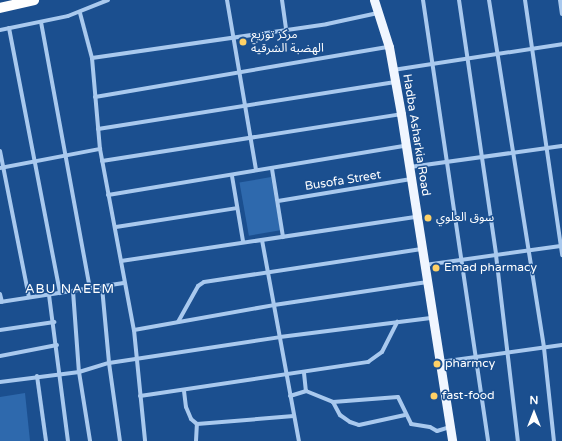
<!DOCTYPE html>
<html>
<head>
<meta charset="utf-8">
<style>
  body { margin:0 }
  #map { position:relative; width:562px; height:441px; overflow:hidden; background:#1b4f8f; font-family:"Varela Round","Noto Sans Arabic",sans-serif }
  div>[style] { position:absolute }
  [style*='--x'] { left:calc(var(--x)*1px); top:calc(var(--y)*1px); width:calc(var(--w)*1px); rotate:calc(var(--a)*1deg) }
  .green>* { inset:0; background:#2e69ad; transform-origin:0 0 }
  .street>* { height:4px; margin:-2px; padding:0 2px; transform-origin:2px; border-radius:2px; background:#a9c9ee }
  .primary>* { height:9px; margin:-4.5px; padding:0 4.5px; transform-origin:4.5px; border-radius:4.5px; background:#f0f6ff }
  .highway>* { height:10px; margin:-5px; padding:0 5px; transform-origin:5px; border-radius:5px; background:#fff }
  .dots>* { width:11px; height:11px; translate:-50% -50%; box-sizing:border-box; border:2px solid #1b4f8f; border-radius:50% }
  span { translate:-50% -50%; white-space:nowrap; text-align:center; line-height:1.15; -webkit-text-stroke:3px #1b4f8f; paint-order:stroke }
  .poi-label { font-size:12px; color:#fff }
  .left { translate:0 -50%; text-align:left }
  .street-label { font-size:12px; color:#fff }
  .neighbourhood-label { font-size:13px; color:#fff; letter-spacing:1px }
  .north { position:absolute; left:514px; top:393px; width:40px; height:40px; -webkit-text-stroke:3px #1b4f8f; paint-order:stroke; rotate:0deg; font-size:11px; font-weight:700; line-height:16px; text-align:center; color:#fff }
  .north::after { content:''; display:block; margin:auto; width:14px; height:18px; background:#fff; clip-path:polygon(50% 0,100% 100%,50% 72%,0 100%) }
</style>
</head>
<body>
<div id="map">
  <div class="green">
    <div style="left:271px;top:177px;width:54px;height:32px;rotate:80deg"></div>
    <div style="clip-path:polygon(25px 393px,30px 441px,0 441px,0 397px)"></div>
  </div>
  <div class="street">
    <div style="--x:227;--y:0;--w:172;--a:80.3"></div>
    <div style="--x:282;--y:0;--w:29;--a:82"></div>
    <div style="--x:423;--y:0;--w:446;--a:81.6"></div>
    <div style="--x:459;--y:0;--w:258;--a:81.7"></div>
    <div style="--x:496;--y:255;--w:187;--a:83.3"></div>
    <div style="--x:489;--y:0;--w:352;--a:81"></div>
    <div style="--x:544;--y:348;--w:94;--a:83.9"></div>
    <div style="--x:525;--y:0;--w:258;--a:81.7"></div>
    <div style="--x:560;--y:0;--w:14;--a:82"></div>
    <div style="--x:80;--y:13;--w:47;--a:75.1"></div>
    <div style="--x:92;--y:58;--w:91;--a:85"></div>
    <div style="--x:100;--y:149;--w:184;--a:79.4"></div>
    <div style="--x:134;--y:330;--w:112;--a:84.3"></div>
    <div style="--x:41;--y:22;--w:270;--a:79.6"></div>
    <div style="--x:9;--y:28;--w:270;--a:79.1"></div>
    <div style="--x:0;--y:30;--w:69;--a:-11.6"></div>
    <div style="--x:68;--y:16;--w:43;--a:-21.8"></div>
    <div style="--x:92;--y:58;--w:237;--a:-8.2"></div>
    <div style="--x:327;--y:24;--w:52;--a:-12.2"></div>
    <div style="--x:393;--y:70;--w:171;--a:-8.7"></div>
    <div style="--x:95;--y:97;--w:298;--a:-9.7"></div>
    <div style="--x:98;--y:129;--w:301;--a:-9"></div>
    <div style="--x:0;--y:151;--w:149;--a:78.8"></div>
    <div style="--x:102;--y:161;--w:303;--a:-8.9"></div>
    <div style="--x:410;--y:167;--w:153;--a:-7.9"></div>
    <div style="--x:0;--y:168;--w:102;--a:-10.8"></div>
    <div style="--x:272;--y:169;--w:69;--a:80.8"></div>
    <div style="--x:232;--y:176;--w:66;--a:80.4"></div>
    <div style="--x:108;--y:195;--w:301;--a:-9.4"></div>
    <div style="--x:278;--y:201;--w:135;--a:-9.4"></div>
    <div style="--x:116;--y:227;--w:122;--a:-8.9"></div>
    <div style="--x:262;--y:240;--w:204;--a:79.6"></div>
    <div style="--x:121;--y:261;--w:299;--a:-8.5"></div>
    <div style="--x:425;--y:265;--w:137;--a:-8"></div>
    <div style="--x:102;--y:287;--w:76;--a:84.7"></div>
    <div style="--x:109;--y:363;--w:79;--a:82"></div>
    <div style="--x:73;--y:291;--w:81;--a:85.8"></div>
    <div style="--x:79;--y:372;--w:70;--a:80.9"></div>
    <div style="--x:0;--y:294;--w:8;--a:76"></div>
    <div style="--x:49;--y:295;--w:147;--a:82.6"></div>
    <div style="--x:0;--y:302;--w:125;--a:-8.7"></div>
    <div style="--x:178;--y:322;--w:41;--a:-60.9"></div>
    <div style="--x:198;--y:286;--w:7;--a:-34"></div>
    <div style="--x:204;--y:282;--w:220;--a:-8.6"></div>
    <div style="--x:0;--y:330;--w:55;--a:-8.4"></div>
    <div style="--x:134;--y:330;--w:142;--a:-10.1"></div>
    <div style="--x:274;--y:305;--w:155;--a:-8.5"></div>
    <div style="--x:0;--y:356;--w:58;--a:-10.9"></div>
    <div style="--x:440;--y:362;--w:123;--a:-7.9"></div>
    <div style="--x:304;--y:373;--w:18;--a:84"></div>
    <div style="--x:37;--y:376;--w:66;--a:82.1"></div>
    <div style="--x:0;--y:382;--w:80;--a:-7.2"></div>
    <div style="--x:79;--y:372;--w:31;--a:-17"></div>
    <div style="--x:109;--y:363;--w:173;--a:-8.6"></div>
    <div style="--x:280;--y:337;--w:152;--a:-7.2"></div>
    <div style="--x:184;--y:391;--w:16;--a:83"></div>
    <div style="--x:186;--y:407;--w:13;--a:67"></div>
    <div style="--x:191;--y:419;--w:8;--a:40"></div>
    <div style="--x:197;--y:424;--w:97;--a:-4.7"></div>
    <div style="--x:140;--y:396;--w:231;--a:-8.5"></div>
    <div style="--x:368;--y:362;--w:17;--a:-36"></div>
    <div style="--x:382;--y:352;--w:34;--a:-63"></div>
    <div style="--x:290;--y:396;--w:17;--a:-17"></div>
    <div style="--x:306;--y:391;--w:29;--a:22"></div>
    <div style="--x:333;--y:402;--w:65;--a:-4.4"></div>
    <div style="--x:398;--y:397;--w:30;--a:64"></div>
    <div style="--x:411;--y:424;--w:19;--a:9"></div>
    <div style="--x:430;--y:427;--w:8;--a:30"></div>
    <div style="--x:437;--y:431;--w:14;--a:-17"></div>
    <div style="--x:333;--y:402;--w:15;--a:62"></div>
    <div style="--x:340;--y:415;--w:12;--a:35"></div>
    <div style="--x:350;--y:422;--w:9;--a:18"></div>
    <div style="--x:359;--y:425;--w:47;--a:-12.3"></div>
    <div style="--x:196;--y:441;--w:17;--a:-87"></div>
  </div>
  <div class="primary">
    <div style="--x:374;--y:0;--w:49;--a:72.3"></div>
    <div style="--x:389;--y:47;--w:68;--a:79.8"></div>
    <div style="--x:401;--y:114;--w:331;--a:81.1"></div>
  </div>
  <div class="highway">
    <div style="--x:0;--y:8;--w:35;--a:-13"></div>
  </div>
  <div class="dots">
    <div style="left:243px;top:42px;background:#ffd166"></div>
    <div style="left:428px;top:218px;background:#ffd166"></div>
    <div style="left:436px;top:268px;background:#ffd166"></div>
    <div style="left:437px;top:364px;background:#ffd166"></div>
    <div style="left:434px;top:396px;background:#ffd166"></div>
  </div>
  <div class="poi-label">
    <span class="left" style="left:251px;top:42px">مركز توزيع<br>الهضبة الشرقية</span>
    <span class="left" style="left:436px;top:218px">سوق العلوي</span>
    <span class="left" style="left:444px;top:268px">Emad pharmacy</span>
    <span class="left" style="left:445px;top:364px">pharmcy</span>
    <span class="left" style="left:442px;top:396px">fast-food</span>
  </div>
  <div class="street-label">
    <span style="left:416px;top:135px;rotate:81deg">Hadba Asharkia Road</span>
    <span style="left:343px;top:181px;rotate:-9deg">Busofa Street</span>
  </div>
  <div class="neighbourhood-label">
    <span style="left:70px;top:289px">ABU NAEEM</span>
  </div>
  <div class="north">N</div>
</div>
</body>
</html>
